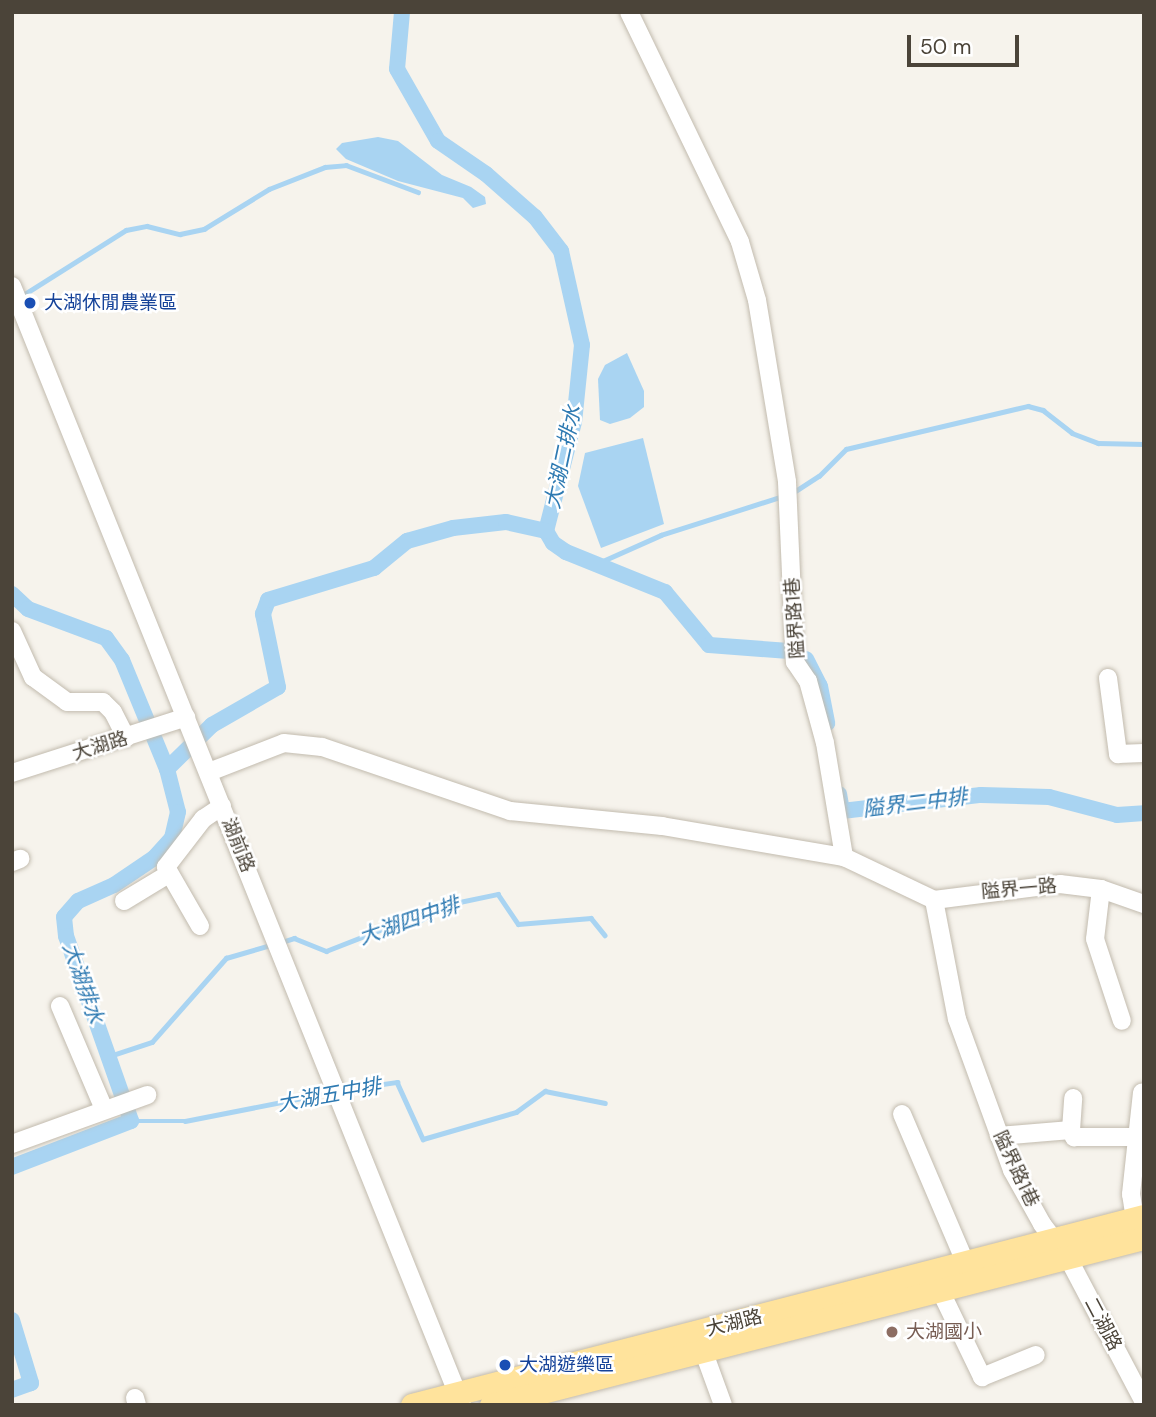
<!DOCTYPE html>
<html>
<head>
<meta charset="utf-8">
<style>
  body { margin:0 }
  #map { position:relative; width:1156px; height:1417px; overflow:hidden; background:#f6f3ec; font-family:"DM Sans","Noto Sans TC",sans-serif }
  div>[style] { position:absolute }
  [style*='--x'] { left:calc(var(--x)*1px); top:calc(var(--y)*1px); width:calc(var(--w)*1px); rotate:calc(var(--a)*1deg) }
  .water>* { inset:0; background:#a9d4f2 }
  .stream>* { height:4.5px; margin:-2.25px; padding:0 2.25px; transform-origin:2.25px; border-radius:2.25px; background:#a9d4f2 }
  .canal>* { height:16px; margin:-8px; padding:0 8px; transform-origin:8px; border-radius:8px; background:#a9d4f2 }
  .roads { filter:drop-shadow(0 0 2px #c2bbae) drop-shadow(0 0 2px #c2bbae) }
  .minor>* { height:18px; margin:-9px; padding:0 9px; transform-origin:9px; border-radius:9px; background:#fff }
  .major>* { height:23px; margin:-11.5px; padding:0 11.5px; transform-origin:11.5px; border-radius:11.5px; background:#ffe39c }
  .dots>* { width:19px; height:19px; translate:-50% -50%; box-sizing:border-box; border:4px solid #fff; border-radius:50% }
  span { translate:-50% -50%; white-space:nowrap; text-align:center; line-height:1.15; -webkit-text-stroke:5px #fff; paint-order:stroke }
  .transit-label { font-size:19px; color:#164399 }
  .left { translate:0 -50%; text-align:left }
  .street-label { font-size:19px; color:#4b4439 }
  .education-label { font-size:19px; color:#785e54 }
  .water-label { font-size:21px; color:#2e7ab2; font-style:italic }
  .frame { position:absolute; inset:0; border:14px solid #4b4439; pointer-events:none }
  .scale { position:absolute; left:907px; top:35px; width:112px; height:32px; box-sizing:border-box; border:4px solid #4b4439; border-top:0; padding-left:9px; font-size:21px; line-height:24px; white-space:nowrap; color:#4b4439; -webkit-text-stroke:5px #fff; paint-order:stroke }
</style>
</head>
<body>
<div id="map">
  <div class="water">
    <div style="clip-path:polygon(378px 137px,398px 141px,442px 175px,471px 187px,485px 197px,486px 204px,473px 208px,463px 198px,398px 181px,346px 159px,336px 149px,342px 143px)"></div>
    <div style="clip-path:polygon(627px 353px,644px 391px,644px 407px,630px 418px,610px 424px,600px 420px,598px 379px,605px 365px)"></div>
    <div style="clip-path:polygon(643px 438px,664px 524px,601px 548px,578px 486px,585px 453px)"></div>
  </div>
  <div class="stream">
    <div style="--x:20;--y:297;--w:125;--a:-32.3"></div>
    <div style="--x:126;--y:230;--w:21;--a:-11"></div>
    <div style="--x:147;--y:226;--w:34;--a:14"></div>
    <div style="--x:180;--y:234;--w:25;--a:-12"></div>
    <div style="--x:204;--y:229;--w:76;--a:-31.6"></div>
    <div style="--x:269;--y:189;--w:60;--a:-21.4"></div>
    <div style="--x:325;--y:167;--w:21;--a:-5"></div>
    <div style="--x:346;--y:165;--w:77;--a:20.6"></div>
    <div style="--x:791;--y:494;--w:33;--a:-33"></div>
    <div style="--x:819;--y:476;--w:38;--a:-45"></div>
    <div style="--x:846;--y:449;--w:187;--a:-13.3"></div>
    <div style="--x:1028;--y:406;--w:16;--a:15"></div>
    <div style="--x:1043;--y:410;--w:37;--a:38"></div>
    <div style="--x:1072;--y:433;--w:28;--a:21"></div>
    <div style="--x:1098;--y:443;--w:46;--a:1.2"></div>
    <div style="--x:596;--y:564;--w:71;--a:-24"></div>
    <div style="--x:661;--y:535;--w:128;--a:-17.7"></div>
    <div style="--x:282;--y:942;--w:13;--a:-18"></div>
    <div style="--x:294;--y:938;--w:35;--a:22"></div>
    <div style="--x:326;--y:951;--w:74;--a:-21.4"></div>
    <div style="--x:395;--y:924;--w:24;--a:-7"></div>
    <div style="--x:419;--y:921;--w:35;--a:-29"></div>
    <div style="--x:450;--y:904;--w:49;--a:-11.8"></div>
    <div style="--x:498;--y:894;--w:36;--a:56"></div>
    <div style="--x:518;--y:924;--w:73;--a:-4.7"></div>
    <div style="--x:591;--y:918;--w:22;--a:51"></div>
    <div style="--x:110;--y:1056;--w:44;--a:-18.4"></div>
    <div style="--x:152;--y:1042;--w:112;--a:-48.6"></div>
    <div style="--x:226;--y:958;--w:50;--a:-16.3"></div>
    <div style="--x:341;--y:1090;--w:57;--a:-8.1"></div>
    <div style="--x:397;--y:1082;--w:63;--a:65.5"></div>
    <div style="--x:423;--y:1139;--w:97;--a:-16.2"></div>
    <div style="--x:516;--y:1112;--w:36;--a:-36"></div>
    <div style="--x:545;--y:1091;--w:61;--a:11.3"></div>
    <div style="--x:131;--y:1121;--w:54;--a:0"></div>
    <div style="--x:185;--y:1121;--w:151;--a:-11.1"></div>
  </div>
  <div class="canal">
    <div style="--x:402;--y:12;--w:57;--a:95"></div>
    <div style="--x:397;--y:69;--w:83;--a:60.3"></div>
    <div style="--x:438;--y:141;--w:58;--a:34.5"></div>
    <div style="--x:486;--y:174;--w:65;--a:41.3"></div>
    <div style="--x:535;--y:217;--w:43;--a:52.6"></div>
    <div style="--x:561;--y:251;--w:96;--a:77.4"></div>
    <div style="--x:582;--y:345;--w:77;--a:95.9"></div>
    <div style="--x:574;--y:422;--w:113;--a:104.4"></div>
    <div style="--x:546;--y:531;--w:14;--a:60"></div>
    <div style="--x:553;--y:543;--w:16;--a:35"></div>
    <div style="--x:566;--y:552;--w:107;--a:22"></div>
    <div style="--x:665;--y:592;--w:69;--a:50.3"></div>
    <div style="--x:709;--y:645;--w:80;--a:4.3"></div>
    <div style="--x:12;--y:594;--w:22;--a:43"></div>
    <div style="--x:28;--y:609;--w:83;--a:20.4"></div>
    <div style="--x:106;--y:638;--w:27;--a:54"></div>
    <div style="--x:122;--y:660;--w:118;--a:67.6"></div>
    <div style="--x:167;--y:769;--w:44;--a:75.7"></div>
    <div style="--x:178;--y:812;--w:27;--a:103"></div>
    <div style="--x:172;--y:838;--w:27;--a:132"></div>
    <div style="--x:154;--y:858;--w:48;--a:146"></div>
    <div style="--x:114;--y:885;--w:39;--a:156"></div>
    <div style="--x:78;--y:901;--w:21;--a:131"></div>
    <div style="--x:64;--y:917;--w:19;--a:84"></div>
    <div style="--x:66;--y:936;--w:196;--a:70.6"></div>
    <div style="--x:131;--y:1121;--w:128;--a:158.9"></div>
    <div style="--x:806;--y:659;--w:30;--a:63"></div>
    <div style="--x:820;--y:686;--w:38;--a:79"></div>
    <div style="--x:167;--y:769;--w:63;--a:-44.4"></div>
    <div style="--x:212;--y:725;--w:76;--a:-29.9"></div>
    <div style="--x:278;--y:687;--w:75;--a:-101.6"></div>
    <div style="--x:263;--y:614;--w:15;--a:-70"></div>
    <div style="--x:268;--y:600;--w:111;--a:-16.8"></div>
    <div style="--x:374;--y:568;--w:43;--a:-39.3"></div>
    <div style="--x:407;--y:541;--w:48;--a:-15.8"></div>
    <div style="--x:453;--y:528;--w:53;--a:-6.5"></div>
    <div style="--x:506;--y:522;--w:41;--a:12.7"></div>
    <div style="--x:839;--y:794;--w:17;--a:80"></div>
    <div style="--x:842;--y:811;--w:140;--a:-6.6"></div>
    <div style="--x:981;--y:795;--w:68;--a:1.7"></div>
    <div style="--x:1049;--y:797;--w:70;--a:14.8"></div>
    <div style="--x:1117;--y:815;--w:27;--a:-4"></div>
    <div style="--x:12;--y:1320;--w:66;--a:73.2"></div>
    <div style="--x:31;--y:1383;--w:20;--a:160"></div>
  </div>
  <div class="roads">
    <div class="minor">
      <div style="--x:629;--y:12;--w:255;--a:64.2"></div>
      <div style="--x:740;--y:242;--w:60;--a:73.7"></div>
      <div style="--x:757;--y:300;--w:184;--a:80.6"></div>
      <div style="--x:787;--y:482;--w:180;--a:87.5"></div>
      <div style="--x:795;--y:662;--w:23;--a:56"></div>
      <div style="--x:808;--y:681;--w:64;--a:74.7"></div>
      <div style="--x:825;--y:743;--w:116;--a:80.5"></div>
      <div style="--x:844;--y:857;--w:100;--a:25.5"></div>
      <div style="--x:934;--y:900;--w:121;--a:79.1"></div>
      <div style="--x:957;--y:1019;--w:161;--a:70"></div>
      <div style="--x:1012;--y:1170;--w:62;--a:60.9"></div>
      <div style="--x:1042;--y:1224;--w:43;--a:52.6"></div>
      <div style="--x:1068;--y:1258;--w:163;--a:62.2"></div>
      <div style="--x:12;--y:286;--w:1206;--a:68.09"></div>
      <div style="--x:12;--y:631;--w:51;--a:65.5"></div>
      <div style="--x:33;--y:677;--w:42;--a:36.3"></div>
      <div style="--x:67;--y:702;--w:36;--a:0"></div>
      <div style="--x:103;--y:702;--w:14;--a:45"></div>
      <div style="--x:113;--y:712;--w:29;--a:63"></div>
      <div style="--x:1108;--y:678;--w:77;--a:82.5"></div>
      <div style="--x:1118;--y:754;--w:26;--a:-2"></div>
      <div style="--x:209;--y:772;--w:80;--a:-21.1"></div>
      <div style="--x:284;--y:743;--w:38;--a:6"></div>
      <div style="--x:322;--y:747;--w:199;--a:18.8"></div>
      <div style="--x:510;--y:811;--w:153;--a:5.6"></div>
      <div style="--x:662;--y:826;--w:185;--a:9.7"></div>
      <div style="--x:12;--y:773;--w:183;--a:-17.8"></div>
      <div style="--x:12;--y:862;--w:9;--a:-21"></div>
      <div style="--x:1101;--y:889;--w:50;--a:96.8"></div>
      <div style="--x:1095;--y:939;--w:86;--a:71.8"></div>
      <div style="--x:934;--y:900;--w:127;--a:-7.2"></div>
      <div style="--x:1060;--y:884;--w:41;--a:7"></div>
      <div style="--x:1101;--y:889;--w:46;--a:19.2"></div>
      <div style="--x:124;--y:901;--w:50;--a:-31.2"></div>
      <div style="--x:200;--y:926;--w:68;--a:-120"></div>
      <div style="--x:166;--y:867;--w:61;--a:-52.4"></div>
      <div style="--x:203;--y:819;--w:23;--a:-34"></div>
      <div style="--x:60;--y:1006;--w:112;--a:66.9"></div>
      <div style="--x:902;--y:1114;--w:163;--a:66.9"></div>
      <div style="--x:1071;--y:1130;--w:32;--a:-86"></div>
      <div style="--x:999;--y:1136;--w:72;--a:-4.8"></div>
      <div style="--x:1071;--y:1130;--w:8;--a:67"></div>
      <div style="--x:1074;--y:1137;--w:65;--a:0"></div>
      <div style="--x:12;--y:1144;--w:144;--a:-19.9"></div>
      <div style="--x:1135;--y:1219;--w:25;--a:-99"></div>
      <div style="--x:1131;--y:1194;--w:102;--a:-83.8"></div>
      <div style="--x:940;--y:1290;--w:97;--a:64.2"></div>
      <div style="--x:982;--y:1377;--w:58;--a:-22.2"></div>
      <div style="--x:699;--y:1339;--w:70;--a:70"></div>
      <div style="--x:135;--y:1398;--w:7;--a:74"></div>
    </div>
    <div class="major">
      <div style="--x:412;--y:1405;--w:756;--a:-14.48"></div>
      <div style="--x:491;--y:1405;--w:674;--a:-14.35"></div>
    </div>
  </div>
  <div class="dots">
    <div style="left:30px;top:303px;background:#1a4fb4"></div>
    <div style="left:892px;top:1332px;background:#8d6e63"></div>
    <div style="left:505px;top:1365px;background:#1a4fb4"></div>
  </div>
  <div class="transit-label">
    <span class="left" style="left:44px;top:303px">大湖休閒農業區</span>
    <span class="left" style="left:519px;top:1365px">大湖遊樂區</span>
  </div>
  <div class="street-label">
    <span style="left:795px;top:618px;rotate:-94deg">隘界路1巷</span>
    <span style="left:100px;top:746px;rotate:-17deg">大湖路</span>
    <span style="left:238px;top:845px;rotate:68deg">湖前路</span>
    <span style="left:1019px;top:889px;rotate:-5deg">隘界一路</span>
    <span style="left:1016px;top:1169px;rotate:65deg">隘界路1巷</span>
    <span style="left:734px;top:1323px;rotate:-14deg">大湖路</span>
    <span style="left:1103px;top:1324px;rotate:62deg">二湖路</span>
  </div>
  <div class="education-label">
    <span class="left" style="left:906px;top:1332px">大湖國小</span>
  </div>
  <div class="water-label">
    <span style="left:563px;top:457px;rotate:-78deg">大湖二排水</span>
    <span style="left:915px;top:803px;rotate:-7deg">隘界二中排</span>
    <span style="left:409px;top:921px;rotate:-19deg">大湖四中排</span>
    <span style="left:83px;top:983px;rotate:71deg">大湖排水</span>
    <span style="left:329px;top:1095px;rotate:-10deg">大湖五中排</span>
  </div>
  <div class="frame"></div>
  <div class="scale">50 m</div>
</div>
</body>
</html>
